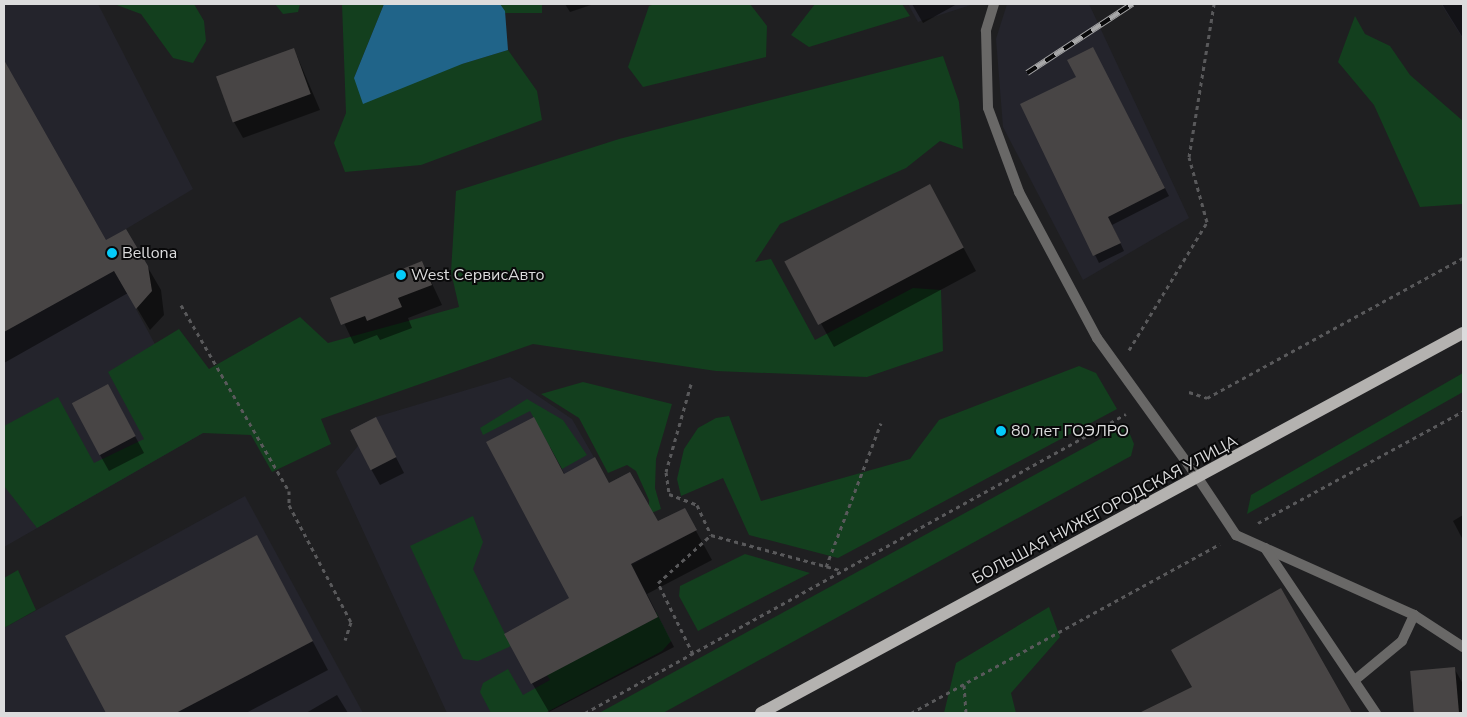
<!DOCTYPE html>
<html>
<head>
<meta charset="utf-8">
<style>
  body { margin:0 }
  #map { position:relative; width:1467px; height:717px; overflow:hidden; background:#1f1f21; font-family:"Nunito Sans",sans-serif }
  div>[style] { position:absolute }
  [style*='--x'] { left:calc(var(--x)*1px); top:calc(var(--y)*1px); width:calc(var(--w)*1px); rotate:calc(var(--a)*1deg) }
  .built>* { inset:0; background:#24242c }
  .green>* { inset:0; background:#133f1e; transform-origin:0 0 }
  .water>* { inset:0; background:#206489 }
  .shadow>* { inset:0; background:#0007 }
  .building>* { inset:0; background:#484545; transform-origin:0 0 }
  .path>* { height:3px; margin-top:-1.5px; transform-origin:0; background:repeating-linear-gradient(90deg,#59595b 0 4px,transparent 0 8px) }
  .service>* { height:10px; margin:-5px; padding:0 5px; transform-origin:5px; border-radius:5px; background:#696867 }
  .minor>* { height:10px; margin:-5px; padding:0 5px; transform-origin:5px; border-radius:5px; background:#696867 }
  .primary>* { height:12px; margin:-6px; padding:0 6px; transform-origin:6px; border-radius:6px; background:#b4b2b0 }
  .rail>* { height:5.5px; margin-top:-2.75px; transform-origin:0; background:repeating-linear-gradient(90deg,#09090a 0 11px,#a7a7a8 0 22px); box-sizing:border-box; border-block:1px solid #a7a7a8 }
  .dots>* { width:14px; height:14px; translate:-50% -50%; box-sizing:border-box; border:2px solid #09090a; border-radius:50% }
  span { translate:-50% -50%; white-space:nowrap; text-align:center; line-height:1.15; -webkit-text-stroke:4px #09090a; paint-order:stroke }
  .poi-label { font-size:16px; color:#dcdcdd }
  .left { translate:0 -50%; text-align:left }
  .street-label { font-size:16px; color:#dcdcdd }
  .frame { position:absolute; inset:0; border:5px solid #dcdcdd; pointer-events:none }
</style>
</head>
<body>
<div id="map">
  <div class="built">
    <div style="clip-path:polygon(4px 4px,98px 4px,193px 189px,126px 229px,148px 266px,151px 291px,136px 309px,203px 433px,4px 547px)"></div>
    <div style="clip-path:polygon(908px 4px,974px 4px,918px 22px)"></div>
    <div style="clip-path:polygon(1007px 4px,1089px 4px,1189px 218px,1083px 280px,1003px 127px,996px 39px)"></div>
    <div style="clip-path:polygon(1441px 4px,1463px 4px,1463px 39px)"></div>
    <div style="clip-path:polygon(510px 377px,572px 419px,603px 473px,603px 486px,630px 472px,648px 503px,648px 526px,685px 508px,697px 530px,632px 565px,671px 641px,662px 651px,545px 713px,447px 713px,336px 472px,358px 446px,350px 430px,376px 417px)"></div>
    <div style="clip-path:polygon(245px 496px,363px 713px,4px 713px,4px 628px)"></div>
  </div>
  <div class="green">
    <div style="clip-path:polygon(114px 4px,194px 4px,204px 21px,206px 41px,193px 63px,173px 58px,141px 14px)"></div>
    <div style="clip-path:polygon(275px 4px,300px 4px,298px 12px,283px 14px)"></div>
    <div style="clip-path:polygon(342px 4px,384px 4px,354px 78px,462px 64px,508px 50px,537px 91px,542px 120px,421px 165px,345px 172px,334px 143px,346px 113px)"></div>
    <div style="left:500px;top:4px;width:42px;height:9px"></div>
    <div style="clip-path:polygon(655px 4px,750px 4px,767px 26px,766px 57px,643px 87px,628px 67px,649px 6px)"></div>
    <div style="clip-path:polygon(815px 4px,902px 4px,910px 16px,809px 47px,791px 35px)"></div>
    <div style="clip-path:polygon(1355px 16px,1365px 34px,1390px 46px,1410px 75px,1463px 121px,1463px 204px,1420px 207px,1374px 105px,1338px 62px)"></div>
    <div style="clip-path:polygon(943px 56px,959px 102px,963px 149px,940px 141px,906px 168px,780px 224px,755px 262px,771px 259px,815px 340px,913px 288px,941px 290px,943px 351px,867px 377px,716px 371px,533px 344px,321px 419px,331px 444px,272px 472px,251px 435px,203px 433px,37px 528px,4px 486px,4px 426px,58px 397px,94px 463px,144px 439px,108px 372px,179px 329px,209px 369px,300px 317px,328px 343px,459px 307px,451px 272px,456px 191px,619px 139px)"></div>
    <div style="clip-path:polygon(1079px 366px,1096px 373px,1117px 409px,838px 558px,749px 535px,723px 478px,681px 496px,677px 479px,684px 449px,698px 428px,716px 418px,729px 416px,761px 501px,910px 459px,939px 420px)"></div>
    <div style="clip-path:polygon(1463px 373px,1463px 392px,1247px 514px,1251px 495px)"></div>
    <div style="clip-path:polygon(583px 382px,672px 404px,656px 459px,655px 488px,661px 509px,649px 514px,649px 500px,636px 471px,627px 465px,608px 473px,579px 418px,541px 394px)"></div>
    <div style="clip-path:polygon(527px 399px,563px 420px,587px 455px,562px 469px,530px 411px,483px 435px,480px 428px)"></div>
    <div style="clip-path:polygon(1126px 425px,1134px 444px,1131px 456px,663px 713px,599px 713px)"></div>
    <div style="clip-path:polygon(473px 516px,483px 542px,473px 569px,511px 646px,478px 661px,463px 659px,410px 546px)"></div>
    <div style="clip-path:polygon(745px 554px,810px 573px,698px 631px,679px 596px,680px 586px)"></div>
    <div style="clip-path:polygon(18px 570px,36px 610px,4px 628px,4px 578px)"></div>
    <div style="clip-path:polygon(1049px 607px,1060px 637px,1011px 693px,1016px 713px,944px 713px,956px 663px)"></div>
    <div style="clip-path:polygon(656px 612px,671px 641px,662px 651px,545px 713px,491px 713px,480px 692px,483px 683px,508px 669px,523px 695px,550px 680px,547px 675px,654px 619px)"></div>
  </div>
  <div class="water">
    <div style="clip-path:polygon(384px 4px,500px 4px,505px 11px,508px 50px,462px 64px,363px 104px,354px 78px)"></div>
  </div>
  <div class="shadow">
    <div style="clip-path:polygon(565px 4px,594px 4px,570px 12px)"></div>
    <div style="clip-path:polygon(912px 4px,957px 4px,923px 23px)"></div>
    <div style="clip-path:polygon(1442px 4px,1463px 4px,1463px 38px)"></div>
    <div style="clip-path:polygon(294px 49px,320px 110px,243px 138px,234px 122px)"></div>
    <div style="clip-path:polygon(1097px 56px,1169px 196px,1112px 225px,1124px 251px,1099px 263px,1021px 105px,1078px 78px)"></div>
    <div style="clip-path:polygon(4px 62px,106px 242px,147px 266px,161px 290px,164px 315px,150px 330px,128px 293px,4px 363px)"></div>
    <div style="clip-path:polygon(942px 208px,976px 271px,834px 347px,787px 262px)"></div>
    <div style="clip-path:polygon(422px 262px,442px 305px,408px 318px,412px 328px,380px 340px,377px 335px,354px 344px,332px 298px)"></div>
    <div style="clip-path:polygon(117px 402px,144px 453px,109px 471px,100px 455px)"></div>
    <div style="clip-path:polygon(384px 434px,404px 473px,380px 485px,371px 469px)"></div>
    <div style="clip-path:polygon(550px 447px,565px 475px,609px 484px,658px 523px,684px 509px,712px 560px,647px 594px,674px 647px,549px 712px,532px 683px,571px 598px)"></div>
    <div style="clip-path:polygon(1463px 515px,1463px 540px,1453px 521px)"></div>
    <div style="clip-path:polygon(257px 537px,328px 670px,246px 713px,107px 713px,67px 636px)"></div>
    <div style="clip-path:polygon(1297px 619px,1351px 713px,1143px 713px,1194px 687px)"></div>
    <div style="clip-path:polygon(1454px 668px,1463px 684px,1463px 713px,1415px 713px,1411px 672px)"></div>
    <div style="clip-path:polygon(337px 695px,348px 713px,306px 713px)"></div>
  </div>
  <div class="building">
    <div style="clip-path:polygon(1093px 47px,1165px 188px,1108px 217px,1121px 243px,1093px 256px,1020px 104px,1076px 77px,1067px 60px)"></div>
    <div style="left:294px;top:48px;width:49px;height:83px;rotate:70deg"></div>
    <div style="clip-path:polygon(4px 60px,106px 240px,126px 229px,148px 266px,152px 291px,136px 309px,114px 271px,4px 332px)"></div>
    <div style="left:930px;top:184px;width:72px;height:165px;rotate:62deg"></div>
    <div style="clip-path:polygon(422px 261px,432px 285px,398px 298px,402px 307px,367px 321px,365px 316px,341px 325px,330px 298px)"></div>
    <div style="left:108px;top:384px;width:59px;height:41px;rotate:62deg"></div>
    <div style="left:376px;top:417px;width:45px;height:29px;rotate:63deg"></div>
    <div style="clip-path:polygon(534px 417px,564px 474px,595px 457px,609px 483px,630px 472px,658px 521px,685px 508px,697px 530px,631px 564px,658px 617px,531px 684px,504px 634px,569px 598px,486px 442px)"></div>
    <div style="clip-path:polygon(257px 535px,313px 641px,176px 713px,106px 713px,65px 636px)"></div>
    <div style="clip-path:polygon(1281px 588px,1352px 713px,1139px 713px,1192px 687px,1171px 650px)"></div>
    <div style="left:1455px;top:667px;width:46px;height:45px;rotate:85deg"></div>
  </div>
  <div class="path">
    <div style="--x:181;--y:305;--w:215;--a:59.9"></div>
    <div style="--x:289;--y:491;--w:14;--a:90"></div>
    <div style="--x:289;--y:505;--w:132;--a:62.1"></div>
    <div style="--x:351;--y:622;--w:19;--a:108"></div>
    <div style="--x:1129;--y:350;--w:150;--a:-58.6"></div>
    <div style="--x:1207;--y:222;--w:67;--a:-105.5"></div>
    <div style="--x:1189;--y:157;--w:155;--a:-80.7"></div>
    <div style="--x:691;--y:384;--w:91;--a:105.9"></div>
    <div style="--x:666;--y:472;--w:22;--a:82"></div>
    <div style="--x:669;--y:494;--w:30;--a:21"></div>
    <div style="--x:697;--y:505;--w:33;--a:65"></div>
    <div style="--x:711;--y:535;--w:134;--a:15.2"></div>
    <div style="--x:1189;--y:392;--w:19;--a:18"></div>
    <div style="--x:1207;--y:398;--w:292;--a:-28.7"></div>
    <div style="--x:1258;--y:523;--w:234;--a:-28.6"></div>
    <div style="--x:826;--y:567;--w:154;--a:-69.1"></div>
    <div style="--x:693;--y:654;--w:79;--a:-116.2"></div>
    <div style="--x:658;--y:583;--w:72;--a:-42.2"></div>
    <div style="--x:964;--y:685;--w:28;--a:86"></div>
    <div style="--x:585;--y:713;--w:618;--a:-28.93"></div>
    <div style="--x:911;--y:713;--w:352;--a:-28.7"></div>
  </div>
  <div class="service">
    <div style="--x:1198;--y:478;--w:69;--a:56.3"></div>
    <div style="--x:1236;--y:535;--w:195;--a:24.2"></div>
    <div style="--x:1414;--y:615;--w:59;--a:33.1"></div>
    <div style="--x:1265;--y:548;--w:199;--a:56.1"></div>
    <div style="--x:1355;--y:680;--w:61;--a:-39.7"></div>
    <div style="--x:1402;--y:641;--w:29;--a:-65"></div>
  </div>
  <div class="minor">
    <div style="--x:994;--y:4;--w:28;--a:107"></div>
    <div style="--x:986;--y:31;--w:77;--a:88.5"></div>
    <div style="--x:988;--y:108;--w:90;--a:69.7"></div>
    <div style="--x:1019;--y:192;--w:166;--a:61.9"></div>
    <div style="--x:1097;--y:338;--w:173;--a:54.2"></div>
  </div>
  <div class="primary">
    <div style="--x:761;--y:713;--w:798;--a:-28.43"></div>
  </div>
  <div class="rail">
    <div style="--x:1027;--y:73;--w:126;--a:-33.3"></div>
  </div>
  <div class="dots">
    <div style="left:112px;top:253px;background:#05cbf9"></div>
    <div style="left:401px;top:275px;background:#05cbf9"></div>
    <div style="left:1001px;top:431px;background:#05cbf9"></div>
  </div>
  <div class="poi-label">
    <span class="left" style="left:122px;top:253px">Bellona</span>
    <span class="left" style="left:411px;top:275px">West СервисАвто</span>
    <span class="left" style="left:1011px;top:431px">80 лет ГОЭЛРО</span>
  </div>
  <div class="street-label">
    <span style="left:1105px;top:510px;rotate:-28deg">БОЛЬШАЯ НИЖЕГОРОДСКАЯ УЛИЦА</span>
  </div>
  <div class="frame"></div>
</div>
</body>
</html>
